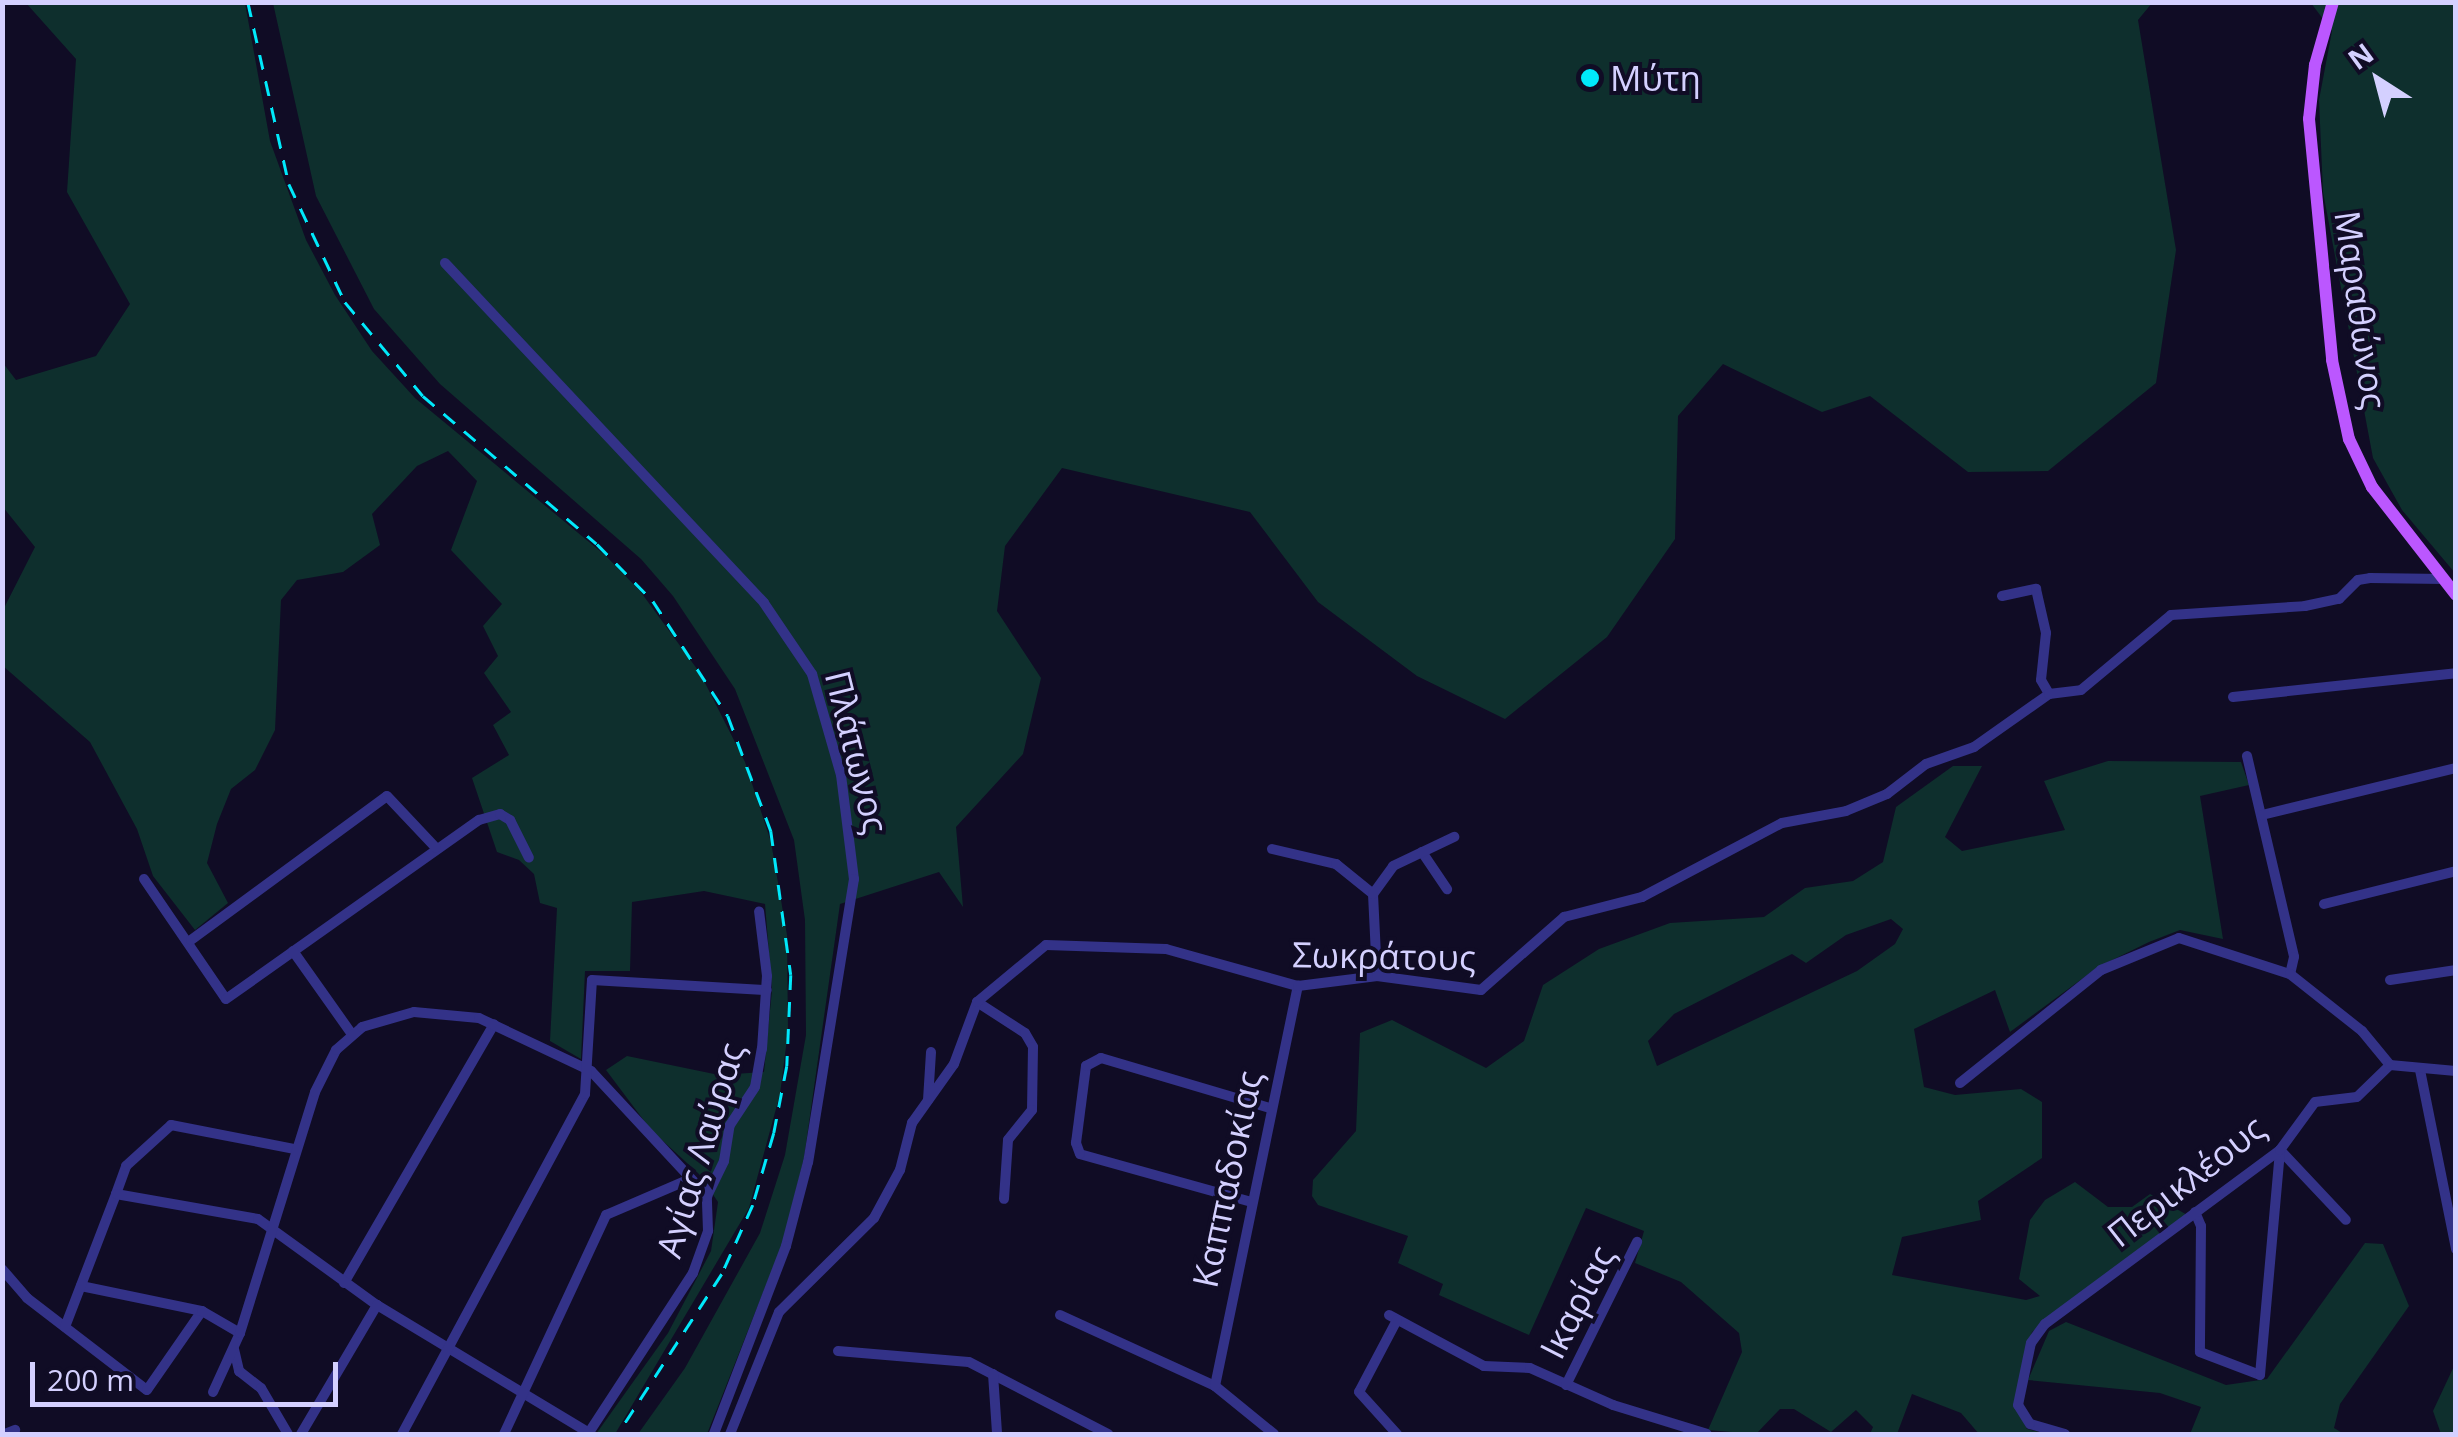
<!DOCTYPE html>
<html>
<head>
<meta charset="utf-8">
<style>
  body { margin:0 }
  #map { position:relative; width:2458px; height:1437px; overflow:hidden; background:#100c25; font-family:"Open Sans",sans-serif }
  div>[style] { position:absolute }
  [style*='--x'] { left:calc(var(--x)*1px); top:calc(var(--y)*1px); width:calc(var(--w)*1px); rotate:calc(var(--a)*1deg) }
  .green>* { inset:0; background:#0e2f2d }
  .minor>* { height:10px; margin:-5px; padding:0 5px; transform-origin:5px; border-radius:5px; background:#333288 }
  .major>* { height:12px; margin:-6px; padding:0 6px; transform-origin:6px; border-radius:6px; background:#bb57ff }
  .rail>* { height:2.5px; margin-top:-1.25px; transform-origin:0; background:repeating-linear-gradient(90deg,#00e9fb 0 15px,transparent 0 27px) }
  .dots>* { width:28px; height:28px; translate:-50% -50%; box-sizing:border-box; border:5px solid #100c25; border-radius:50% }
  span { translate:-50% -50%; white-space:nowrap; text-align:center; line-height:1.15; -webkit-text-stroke:8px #100c25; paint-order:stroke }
  .poi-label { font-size:35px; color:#d4d0ff }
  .left { translate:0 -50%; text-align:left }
  .street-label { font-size:35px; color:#d4d0ff }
  .frame { position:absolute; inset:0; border:5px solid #d4d0ff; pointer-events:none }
  .north { position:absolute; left:2328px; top:30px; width:100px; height:100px; -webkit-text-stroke:8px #100c25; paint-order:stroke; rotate:324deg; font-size:28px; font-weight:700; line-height:40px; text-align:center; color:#d4d0ff }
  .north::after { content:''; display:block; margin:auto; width:35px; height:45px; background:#d4d0ff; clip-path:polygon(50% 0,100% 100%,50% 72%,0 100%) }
  .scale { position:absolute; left:30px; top:1362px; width:308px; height:45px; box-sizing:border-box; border:5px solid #d4d0ff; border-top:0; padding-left:12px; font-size:30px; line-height:35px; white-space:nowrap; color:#d4d0ff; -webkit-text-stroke:8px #100c25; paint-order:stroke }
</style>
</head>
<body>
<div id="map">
  <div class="green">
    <div style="clip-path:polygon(26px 3px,245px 3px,270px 141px,306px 240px,335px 295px,372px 351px,415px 398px,606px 556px,640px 591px,700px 673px,745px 762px,771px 842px,787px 935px,788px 1031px,780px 1094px,749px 1208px,615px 1434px,596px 1434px,668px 1333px,711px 1251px,718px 1202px,699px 1174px,651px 1130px,606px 1070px,627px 1056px,719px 1075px,764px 1072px,772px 990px,765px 904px,704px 891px,632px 902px,630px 971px,585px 971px,581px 1059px,550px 1041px,557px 908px,540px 903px,534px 874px,519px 860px,497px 852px,472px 778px,509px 755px,493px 725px,511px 712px,484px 673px,498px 656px,483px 626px,502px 604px,451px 550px,477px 481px,448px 451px,417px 466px,372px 514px,380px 545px,343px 572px,297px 580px,281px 600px,275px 730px,255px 770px,231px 789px,217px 824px,207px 863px,228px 903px,195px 930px,153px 876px,137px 829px,90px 742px,3px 666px,2px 612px,35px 547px,3px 507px,3px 363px,16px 380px,96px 356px,130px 304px,67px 192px,76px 59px)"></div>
    <div style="clip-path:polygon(273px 3px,2152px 3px,2138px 20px,2176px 250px,2156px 383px,2048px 471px,1968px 472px,1870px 396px,1822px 412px,1723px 364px,1678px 416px,1675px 539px,1607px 637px,1505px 719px,1417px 676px,1318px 602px,1250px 512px,1062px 468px,1005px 546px,997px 611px,1041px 678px,1023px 754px,956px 827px,963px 907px,939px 872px,840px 904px,804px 1158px,783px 1242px,707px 1434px,638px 1434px,685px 1368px,760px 1233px,785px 1155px,806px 1035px,805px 920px,794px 840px,735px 689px,673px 596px,641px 559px,440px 384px,374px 309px,316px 196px)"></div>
    <div style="clip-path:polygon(2311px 3px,2455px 3px,2455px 573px,2402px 510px,2373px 458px,2323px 192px,2319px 100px,2332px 31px)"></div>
    <div style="clip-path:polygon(evenodd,2108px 761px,2241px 762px,2249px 785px,2200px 796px,2223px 939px,2180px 930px,2149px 942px,2098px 967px,2010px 1032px,1995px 990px,1914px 1029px,1924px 1087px,1955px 1095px,2021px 1089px,2042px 1102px,2042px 1158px,1978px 1201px,1981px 1220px,1902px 1237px,1892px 1275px,2026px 1300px,2040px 1296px,2019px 1279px,2030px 1220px,2045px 1200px,2075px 1182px,2108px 1207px,2132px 1207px,2150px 1194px,2189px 1216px,2032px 1332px,2014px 1403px,2027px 1429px,2047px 1434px,1979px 1434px,1961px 1413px,1912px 1394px,1897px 1434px,1870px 1434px,1873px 1427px,1856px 1410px,1831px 1432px,1794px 1409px,1780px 1409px,1756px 1434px,1708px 1430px,1742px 1352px,1739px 1333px,1681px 1282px,1635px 1263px,1644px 1231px,1586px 1208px,1529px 1335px,1439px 1295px,1443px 1284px,1398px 1263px,1408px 1236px,1318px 1205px,1312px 1196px,1313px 1180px,1356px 1131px,1360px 1033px,1392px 1020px,1486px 1068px,1524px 1041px,1543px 985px,1599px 949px,1670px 923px,1764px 917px,1805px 888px,1853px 881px,1883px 862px,1896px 807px,1953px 766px,1982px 766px,1945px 837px,1962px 851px,2065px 830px,2044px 781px,2108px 761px,1891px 919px,1903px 929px,1895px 944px,1857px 971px,1657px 1066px,1648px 1041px,1674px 1014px,1792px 954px,1806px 963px,1846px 935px,1891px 919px)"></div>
    <div style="clip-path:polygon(2365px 1243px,2383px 1244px,2409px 1306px,2340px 1404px,2334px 1428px,2344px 1434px,2190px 1434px,2201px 1407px,2160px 1393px,2028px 1380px,2049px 1331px,2066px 1322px,2226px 1385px,2267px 1379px)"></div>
    <div style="clip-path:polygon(2455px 1364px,2455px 1434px,2441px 1434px,2433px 1411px)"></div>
  </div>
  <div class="minor">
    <div style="--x:445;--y:263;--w:466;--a:46.8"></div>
    <div style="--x:764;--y:603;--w:86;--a:55.9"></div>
    <div style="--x:812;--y:674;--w:105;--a:74"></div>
    <div style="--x:841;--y:775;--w:105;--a:82.9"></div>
    <div style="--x:854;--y:879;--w:287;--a:99.2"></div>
    <div style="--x:808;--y:1162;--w:87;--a:104.7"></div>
    <div style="--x:786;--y:1246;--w:201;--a:111"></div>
    <div style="--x:2002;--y:596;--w:35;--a:-12"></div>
    <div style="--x:2036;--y:589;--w:45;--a:77.2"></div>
    <div style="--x:2046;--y:633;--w:47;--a:96.1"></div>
    <div style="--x:2041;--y:680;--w:16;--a:60"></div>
    <div style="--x:2233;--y:697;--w:224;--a:-6.1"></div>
    <div style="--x:2247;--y:756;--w:206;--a:76.8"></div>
    <div style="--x:2294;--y:957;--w:17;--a:103"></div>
    <div style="--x:2262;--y:815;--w:200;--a:-13.6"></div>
    <div style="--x:1272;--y:849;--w:66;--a:13.2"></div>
    <div style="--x:1336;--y:864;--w:48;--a:39"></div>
    <div style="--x:1373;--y:894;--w:82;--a:87.2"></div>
    <div style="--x:1422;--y:852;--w:45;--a:56"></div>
    <div style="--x:144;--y:879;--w:145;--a:55.7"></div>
    <div style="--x:226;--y:999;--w:310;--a:-35.3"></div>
    <div style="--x:479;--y:820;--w:22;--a:-16"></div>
    <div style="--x:500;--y:814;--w:12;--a:31"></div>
    <div style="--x:510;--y:820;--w:42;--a:63.4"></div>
    <div style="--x:1373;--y:894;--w:34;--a:-54"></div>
    <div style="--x:1393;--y:866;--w:68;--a:-25.4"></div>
    <div style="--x:2324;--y:904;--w:136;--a:-14"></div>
    <div style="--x:191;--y:940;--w:243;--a:-36.3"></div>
    <div style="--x:387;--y:796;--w:71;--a:46.7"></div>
    <div style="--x:293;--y:951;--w:100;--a:54.7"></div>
    <div style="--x:2390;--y:980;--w:67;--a:-8.6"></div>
    <div style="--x:977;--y:1002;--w:57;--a:32.9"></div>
    <div style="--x:1025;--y:1033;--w:16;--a:60"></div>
    <div style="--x:1033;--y:1047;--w:63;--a:90.9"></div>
    <div style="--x:1032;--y:1110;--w:38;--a:129"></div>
    <div style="--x:1008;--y:1140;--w:59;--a:93.9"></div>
    <div style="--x:2420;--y:1070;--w:183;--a:78.6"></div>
    <div style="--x:1960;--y:1083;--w:181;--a:-38.7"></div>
    <div style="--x:2101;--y:970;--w:84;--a:-22.3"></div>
    <div style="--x:2179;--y:938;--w:117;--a:18"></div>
    <div style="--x:2290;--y:974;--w:92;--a:38.4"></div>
    <div style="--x:2362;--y:1031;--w:44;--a:50.5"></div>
    <div style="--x:928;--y:1100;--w:48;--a:-86.4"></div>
    <div style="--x:2280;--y:1150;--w:96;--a:46.7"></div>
    <div style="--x:116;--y:1194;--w:30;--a:-70"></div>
    <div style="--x:126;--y:1166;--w:61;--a:-42.3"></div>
    <div style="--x:171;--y:1125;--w:125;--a:11"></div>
    <div style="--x:1248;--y:1201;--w:174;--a:-164.4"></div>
    <div style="--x:1080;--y:1154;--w:12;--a:-110"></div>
    <div style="--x:1076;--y:1143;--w:78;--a:-82.6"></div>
    <div style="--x:1086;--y:1066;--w:17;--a:-28"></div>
    <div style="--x:1101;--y:1058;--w:176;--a:16.5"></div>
    <div style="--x:2195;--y:1212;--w:15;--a:67"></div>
    <div style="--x:2201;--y:1226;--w:126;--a:90.5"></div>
    <div style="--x:2200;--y:1352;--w:64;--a:21"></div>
    <div style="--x:2260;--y:1375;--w:225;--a:-84.9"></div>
    <div style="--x:2;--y:1269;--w:38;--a:49"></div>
    <div style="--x:27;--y:1298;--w:151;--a:37.5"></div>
    <div style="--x:147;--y:1390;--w:96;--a:-55.2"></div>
    <div style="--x:344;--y:1283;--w:299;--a:-59.9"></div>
    <div style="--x:81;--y:1286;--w:124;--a:11.7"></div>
    <div style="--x:202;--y:1311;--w:44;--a:30.1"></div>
    <div style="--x:1060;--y:1315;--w:170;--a:24.6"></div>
    <div style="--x:1215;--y:1386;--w:76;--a:39.1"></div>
    <div style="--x:1389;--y:1315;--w:108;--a:28.2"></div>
    <div style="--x:1484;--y:1366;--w:46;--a:2.5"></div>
    <div style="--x:1530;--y:1368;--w:91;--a:24"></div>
    <div style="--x:1613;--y:1405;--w:98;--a:17.1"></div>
    <div style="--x:1397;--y:1320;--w:81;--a:117.8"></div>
    <div style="--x:1359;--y:1392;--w:57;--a:47.9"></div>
    <div style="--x:65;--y:1327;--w:142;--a:-69"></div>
    <div style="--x:116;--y:1194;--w:144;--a:10"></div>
    <div style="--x:258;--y:1219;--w:147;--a:35.9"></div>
    <div style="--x:377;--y:1305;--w:248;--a:31.1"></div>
    <div style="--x:234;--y:1349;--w:23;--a:77"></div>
    <div style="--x:239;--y:1371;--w:28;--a:38"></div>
    <div style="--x:261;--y:1388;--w:53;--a:59.6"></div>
    <div style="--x:838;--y:1351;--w:131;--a:4.8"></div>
    <div style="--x:969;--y:1362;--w:157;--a:27.4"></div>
    <div style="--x:993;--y:1374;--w:59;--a:86.1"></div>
    <div style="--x:1566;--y:1385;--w:160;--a:-63.6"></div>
    <div style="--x:1215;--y:1386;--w:409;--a:-78.3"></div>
    <div style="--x:213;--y:1392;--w:65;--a:-65.4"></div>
    <div style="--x:240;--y:1333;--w:252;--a:-72.7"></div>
    <div style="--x:315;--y:1092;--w:47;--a:-63.4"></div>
    <div style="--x:336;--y:1050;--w:35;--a:-41"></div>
    <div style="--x:362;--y:1027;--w:54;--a:-16.1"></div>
    <div style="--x:414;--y:1012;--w:65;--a:5.3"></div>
    <div style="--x:479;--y:1018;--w:124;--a:25.3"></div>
    <div style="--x:591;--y:1071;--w:171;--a:47.1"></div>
    <div style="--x:5;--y:1434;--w:11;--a:-22"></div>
    <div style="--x:301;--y:1434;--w:150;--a:-59.5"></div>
    <div style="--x:402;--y:1434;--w:386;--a:-61.7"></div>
    <div style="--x:585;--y:1094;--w:114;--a:-86.5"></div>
    <div style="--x:592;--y:980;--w:175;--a:3.3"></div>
    <div style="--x:504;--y:1434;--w:242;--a:-65"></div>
    <div style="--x:606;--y:1215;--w:91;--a:-23.2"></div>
    <div style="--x:588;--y:1434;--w:192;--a:-56.9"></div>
    <div style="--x:693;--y:1273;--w:45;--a:-70.3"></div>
    <div style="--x:708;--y:1231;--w:35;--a:-92"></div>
    <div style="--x:707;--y:1196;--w:39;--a:-64"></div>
    <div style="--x:724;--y:1161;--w:36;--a:-81"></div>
    <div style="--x:730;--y:1125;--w:45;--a:-56.7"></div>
    <div style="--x:755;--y:1087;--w:39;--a:-80"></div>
    <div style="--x:762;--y:1049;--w:73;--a:-86.1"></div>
    <div style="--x:767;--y:976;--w:65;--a:-97"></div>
    <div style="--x:730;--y:1434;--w:131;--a:-68.1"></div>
    <div style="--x:779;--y:1312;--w:134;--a:-44.7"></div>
    <div style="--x:874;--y:1218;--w:55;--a:-61.6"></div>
    <div style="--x:900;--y:1170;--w:49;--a:-75.7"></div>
    <div style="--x:912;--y:1123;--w:72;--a:-54.6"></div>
    <div style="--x:954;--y:1064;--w:66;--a:-69.6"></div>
    <div style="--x:977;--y:1002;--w:89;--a:-39.6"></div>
    <div style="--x:1046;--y:945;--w:120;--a:1.9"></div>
    <div style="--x:1166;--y:949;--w:137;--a:15.7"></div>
    <div style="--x:1298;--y:986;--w:80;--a:-7.2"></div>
    <div style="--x:1377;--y:976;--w:105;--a:7.7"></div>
    <div style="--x:1481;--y:990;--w:111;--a:-41.3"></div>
    <div style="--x:1564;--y:917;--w:81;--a:-14.4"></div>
    <div style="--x:1642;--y:897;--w:158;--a:-27.9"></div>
    <div style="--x:1782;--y:823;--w:65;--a:-10.6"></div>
    <div style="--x:1846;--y:811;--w:44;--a:-22.5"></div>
    <div style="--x:1887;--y:794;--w:49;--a:-37.6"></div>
    <div style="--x:1926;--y:764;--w:51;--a:-19.5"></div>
    <div style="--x:1974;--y:747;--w:92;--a:-35.2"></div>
    <div style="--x:2049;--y:694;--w:32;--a:-7"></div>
    <div style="--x:2081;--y:690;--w:117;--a:-39.8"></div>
    <div style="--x:2171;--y:615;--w:134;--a:-3.8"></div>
    <div style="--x:2305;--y:606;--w:35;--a:-12"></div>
    <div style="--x:2339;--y:599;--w:27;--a:-45"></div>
    <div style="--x:2358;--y:580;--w:12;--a:-9"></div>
    <div style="--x:2370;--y:578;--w:74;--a:0.8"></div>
    <div style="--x:2065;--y:1434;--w:36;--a:-164"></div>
    <div style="--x:2030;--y:1424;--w:22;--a:-122"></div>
    <div style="--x:2018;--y:1405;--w:63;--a:-78.2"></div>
    <div style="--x:2031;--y:1343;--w:24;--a:-54"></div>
    <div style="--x:2045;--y:1324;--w:292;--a:-36.5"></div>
    <div style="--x:2280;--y:1150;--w:59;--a:-53.9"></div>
    <div style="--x:2315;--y:1102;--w:42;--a:-6.8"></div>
    <div style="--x:2357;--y:1097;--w:46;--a:-44.1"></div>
    <div style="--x:2390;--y:1065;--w:66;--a:5.2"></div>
  </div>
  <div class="major">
    <div style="--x:2333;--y:2;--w:66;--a:105.9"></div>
    <div style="--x:2315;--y:65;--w:54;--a:96.3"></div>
    <div style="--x:2309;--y:119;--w:242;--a:84.5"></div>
    <div style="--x:2332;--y:360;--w:81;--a:77.9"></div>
    <div style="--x:2349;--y:439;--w:53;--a:64.4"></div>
    <div style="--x:2372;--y:487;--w:137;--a:52.1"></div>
  </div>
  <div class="rail">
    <div style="--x:248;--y:2;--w:187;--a:77.3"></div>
    <div style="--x:289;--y:184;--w:131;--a:64.6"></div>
    <div style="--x:345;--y:302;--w:122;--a:50.3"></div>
    <div style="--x:423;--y:396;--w:228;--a:40.4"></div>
    <div style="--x:597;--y:544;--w:80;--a:45.5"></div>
    <div style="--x:653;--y:601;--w:137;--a:56.9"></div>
    <div style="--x:728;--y:716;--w:123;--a:69.5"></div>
    <div style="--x:771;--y:831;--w:145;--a:82.1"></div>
    <div style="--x:791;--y:975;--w:91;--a:92.5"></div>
    <div style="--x:787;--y:1066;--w:68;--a:101"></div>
    <div style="--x:774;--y:1133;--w:75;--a:106.3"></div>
    <div style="--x:753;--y:1205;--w:76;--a:114.2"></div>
    <div style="--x:722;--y:1274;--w:191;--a:123"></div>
  </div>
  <div class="dots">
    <div style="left:1590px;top:78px;background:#00e9fb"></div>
  </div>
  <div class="poi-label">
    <span class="left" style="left:1610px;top:78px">Μύτη</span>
  </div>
  <div class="street-label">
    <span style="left:2361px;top:310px;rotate:82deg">Μαραθώνος</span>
    <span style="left:857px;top:752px;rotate:76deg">Πλάτωνος</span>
    <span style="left:1384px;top:956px;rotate:1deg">Σωκράτους</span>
    <span style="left:700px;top:1150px;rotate:-73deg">Αγίας Λαύρας</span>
    <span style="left:1227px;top:1179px;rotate:-78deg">Καππαδοκίας</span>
    <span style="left:2186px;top:1181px;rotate:-38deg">Περικλέους</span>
    <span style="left:1577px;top:1302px;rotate:-63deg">Ικαρίας</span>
  </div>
  <div class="frame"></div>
  <div class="north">N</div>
  <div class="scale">200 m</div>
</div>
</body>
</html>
